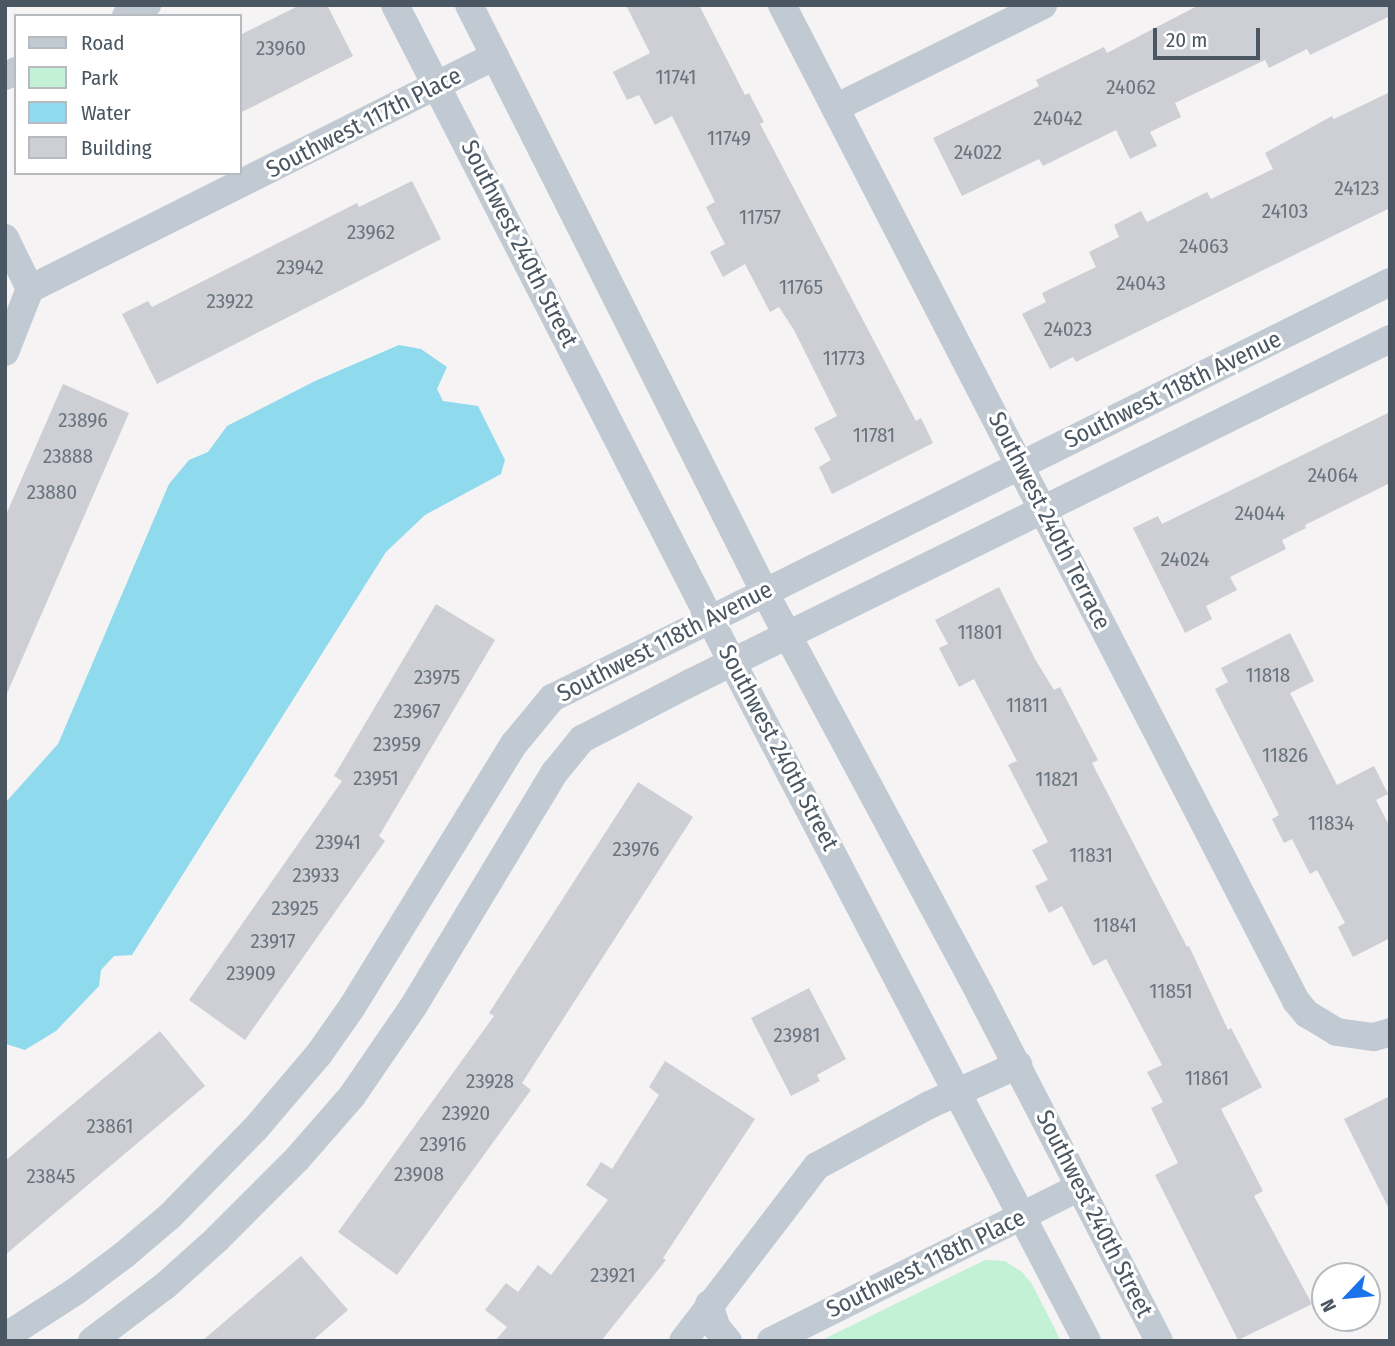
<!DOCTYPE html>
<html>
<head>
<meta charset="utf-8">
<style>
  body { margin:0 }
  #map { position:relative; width:1395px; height:1346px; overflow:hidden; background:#f5f3f3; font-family:"Fira Sans Condensed",sans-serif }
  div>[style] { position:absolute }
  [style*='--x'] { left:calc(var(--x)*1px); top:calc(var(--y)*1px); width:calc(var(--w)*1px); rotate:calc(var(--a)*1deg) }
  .green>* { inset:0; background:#c3f1d5 }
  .water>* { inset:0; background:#90daee }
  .building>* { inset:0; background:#cdcfd5 }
  .street>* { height:28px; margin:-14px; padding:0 14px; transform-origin:14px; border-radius:14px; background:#c1cad2 }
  span { translate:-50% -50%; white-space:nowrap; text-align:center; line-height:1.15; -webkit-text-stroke:6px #fff; paint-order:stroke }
  .number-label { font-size:21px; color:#6b747e }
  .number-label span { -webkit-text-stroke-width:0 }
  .street-label { font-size:24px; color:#4a5661 }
  .frame { position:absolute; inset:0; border:7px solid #4a5661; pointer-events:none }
  .legend { position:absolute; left:14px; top:14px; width:228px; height:161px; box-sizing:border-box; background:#fff; border:2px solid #b7bbc0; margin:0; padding:9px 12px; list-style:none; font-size:21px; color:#4a5661 }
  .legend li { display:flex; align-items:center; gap:14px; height:35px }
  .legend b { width:35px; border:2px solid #b7bbc0 }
  .north { position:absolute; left:1311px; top:1262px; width:70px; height:70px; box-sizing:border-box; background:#fff; border:2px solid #b7bbc0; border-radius:50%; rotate:244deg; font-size:19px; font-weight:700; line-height:28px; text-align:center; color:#4a5661 }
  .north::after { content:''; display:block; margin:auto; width:24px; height:32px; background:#1a73e8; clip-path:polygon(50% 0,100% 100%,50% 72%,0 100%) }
  .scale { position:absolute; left:1153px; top:28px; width:107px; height:32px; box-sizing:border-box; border:4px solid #4a5661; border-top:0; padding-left:9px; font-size:21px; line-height:24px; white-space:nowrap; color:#4a5661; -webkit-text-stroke:5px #fff; paint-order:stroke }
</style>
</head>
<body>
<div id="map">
  <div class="green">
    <div style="clip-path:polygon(985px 1260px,1005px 1261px,1022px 1272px,1032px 1284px,1061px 1341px,820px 1341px)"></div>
  </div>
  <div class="water">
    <div style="clip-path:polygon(399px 345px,421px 349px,447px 367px,437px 389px,443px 401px,478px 406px,505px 460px,501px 474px,425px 515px,386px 552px,132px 955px,114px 956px,101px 970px,99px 986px,56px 1031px,25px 1050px,6px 1044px,5px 803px,58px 744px,169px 484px,189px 460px,208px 452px,227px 426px,315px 381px)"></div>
  </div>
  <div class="building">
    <div style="clip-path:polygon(300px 5px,327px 5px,353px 56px,240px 113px,240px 35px)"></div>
    <div style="clip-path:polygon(626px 5px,699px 5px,745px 95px,749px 93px,764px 122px,760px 124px,916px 421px,921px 418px,933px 443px,832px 494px,819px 467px,831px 460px,814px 428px,837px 416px,794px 330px,779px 307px,770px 312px,745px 264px,723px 277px,710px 252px,725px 244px,706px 207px,715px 202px,672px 116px,655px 125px,639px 95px,627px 100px,613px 72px,650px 53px)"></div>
    <div style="clip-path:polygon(1199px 5px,1390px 5px,1390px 16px,1310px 55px,1307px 49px,1269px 68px,1265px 60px,1175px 103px,1181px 117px,1150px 132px,1157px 146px,1130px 159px,1116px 130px,1043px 166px,1039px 159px,962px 196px,933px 138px,1039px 86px,1036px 80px,1104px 47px,1107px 53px)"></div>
    <div style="clip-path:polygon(1390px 92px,1390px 208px,1076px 362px,1073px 357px,1050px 369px,1022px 314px,1046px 302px,1042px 293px,1096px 267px,1089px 252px,1119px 237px,1114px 225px,1141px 211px,1147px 222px,1207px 192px,1211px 199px,1273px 169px,1265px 153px,1332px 116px,1334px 119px)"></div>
    <div style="clip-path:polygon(412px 181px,441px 239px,157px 384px,122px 314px,148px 301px,152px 307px,357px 203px,359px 207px)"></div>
    <div style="clip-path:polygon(63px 384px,129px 413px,5px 698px,5px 517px)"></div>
    <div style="clip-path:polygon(1390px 412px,1390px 483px,1305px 525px,1306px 528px,1282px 540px,1286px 549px,1230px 577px,1237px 590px,1206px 606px,1212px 619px,1185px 633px,1133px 528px,1158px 516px,1162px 524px)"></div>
    <div style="clip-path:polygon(999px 587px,1035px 659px,1054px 690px,1060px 687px,1098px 760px,1092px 763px,1187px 947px,1189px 946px,1228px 1030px,1231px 1028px,1262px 1087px,1221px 1109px,1263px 1191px,1254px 1196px,1312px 1304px,1238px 1340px,1155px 1175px,1178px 1163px,1151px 1108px,1163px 1102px,1147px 1072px,1162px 1065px,1106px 959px,1093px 966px,1062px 906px,1049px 913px,1035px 886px,1048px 880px,1032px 850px,1048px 842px,1008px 765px,1017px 761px,974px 679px,959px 687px,939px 648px,948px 644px,935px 620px)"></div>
    <div style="clip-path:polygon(436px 604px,495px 640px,379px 836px,385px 841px,245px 1040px,189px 1000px,342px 781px,334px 776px)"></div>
    <div style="clip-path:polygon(1290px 633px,1314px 681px,1290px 693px,1337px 785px,1374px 766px,1388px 794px,1376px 800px,1390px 827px,1390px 938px,1353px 957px,1338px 927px,1345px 923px,1317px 870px,1310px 874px,1292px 839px,1284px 843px,1272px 819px,1279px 815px,1215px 689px,1228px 682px,1221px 668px)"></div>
    <div style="clip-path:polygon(638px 782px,693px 817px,522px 1083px,531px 1090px,397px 1275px,338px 1232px,494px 1016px,489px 1013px)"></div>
    <div style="clip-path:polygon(809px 988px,846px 1059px,817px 1075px,820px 1081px,791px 1096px,751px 1018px)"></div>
    <div style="clip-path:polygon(160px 1031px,205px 1086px,5px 1255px,5px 1161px)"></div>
    <div style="clip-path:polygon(665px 1061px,755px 1119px,663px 1258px,666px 1260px,601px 1341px,495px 1341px,507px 1327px,485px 1310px,506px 1283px,518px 1292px,538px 1265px,551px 1275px,608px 1200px,586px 1185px,601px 1162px,612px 1169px,659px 1095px,649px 1087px)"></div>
    <div style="clip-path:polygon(1390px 1096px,1390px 1211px,1344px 1119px)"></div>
    <div style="clip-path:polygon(301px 1256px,348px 1310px,312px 1341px,202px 1341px)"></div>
  </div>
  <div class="street">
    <div style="--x:395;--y:5;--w:738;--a:62.85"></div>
    <div style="--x:732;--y:662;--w:766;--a:62.4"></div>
    <div style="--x:469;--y:5;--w:656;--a:63.28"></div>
    <div style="--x:764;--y:591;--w:457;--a:61.8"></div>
    <div style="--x:980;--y:994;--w:390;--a:62.7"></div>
    <div style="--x:782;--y:5;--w:1121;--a:62.7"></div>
    <div style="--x:1296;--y:1001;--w:17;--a:50"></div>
    <div style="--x:1307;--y:1014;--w:35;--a:31"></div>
    <div style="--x:1337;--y:1032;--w:37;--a:8"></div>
    <div style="--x:1374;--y:1037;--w:17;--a:-17"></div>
    <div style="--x:126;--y:16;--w:24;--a:-28"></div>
    <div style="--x:5;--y:76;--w:12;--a:-24"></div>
    <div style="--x:835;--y:108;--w:232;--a:-26.3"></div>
    <div style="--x:5;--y:238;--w:57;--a:63.9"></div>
    <div style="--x:5;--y:352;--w:68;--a:-68.4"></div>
    <div style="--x:30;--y:289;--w:520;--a:-26.61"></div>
    <div style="--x:709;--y:1304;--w:25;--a:72"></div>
    <div style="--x:717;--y:1328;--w:17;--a:50"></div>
    <div style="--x:5;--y:1337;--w:85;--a:-32.9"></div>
    <div style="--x:76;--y:1291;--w:60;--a:-36.9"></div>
    <div style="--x:124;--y:1255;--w:60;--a:-40.3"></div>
    <div style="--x:170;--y:1216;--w:123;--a:-45.7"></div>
    <div style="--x:256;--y:1128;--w:97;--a:-49.6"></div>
    <div style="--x:319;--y:1054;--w:57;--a:-54.9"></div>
    <div style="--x:352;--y:1007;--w:309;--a:-58.4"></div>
    <div style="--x:514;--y:744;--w:60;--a:-50.4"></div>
    <div style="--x:552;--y:698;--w:936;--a:-26.4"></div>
    <div style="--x:92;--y:1341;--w:93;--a:-37.1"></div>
    <div style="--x:166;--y:1285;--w:69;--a:-42"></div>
    <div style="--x:217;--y:1239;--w:113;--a:-45"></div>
    <div style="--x:297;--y:1159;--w:84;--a:-48.9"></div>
    <div style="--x:352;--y:1096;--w:108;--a:-55.6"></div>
    <div style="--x:413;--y:1007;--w:275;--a:-58.9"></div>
    <div style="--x:555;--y:772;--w:43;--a:-50.7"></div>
    <div style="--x:582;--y:739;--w:122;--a:-27.4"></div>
    <div style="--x:690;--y:683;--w:780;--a:-26.17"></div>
    <div style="--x:683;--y:1341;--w:220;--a:-52.6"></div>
    <div style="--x:817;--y:1166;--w:128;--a:-28.6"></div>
    <div style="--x:929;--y:1105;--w:98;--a:-24.2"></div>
    <div style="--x:771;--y:1341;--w:345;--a:-26.5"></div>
  </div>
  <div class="number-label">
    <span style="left:281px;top:48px">23960</span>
    <span style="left:676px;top:77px">11741</span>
    <span style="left:1131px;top:87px">24062</span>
    <span style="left:1058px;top:118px">24042</span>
    <span style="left:729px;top:138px">11749</span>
    <span style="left:978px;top:152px">24022</span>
    <span style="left:1357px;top:188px">24123</span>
    <span style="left:1285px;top:211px">24103</span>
    <span style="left:760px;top:217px">11757</span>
    <span style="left:371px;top:232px">23962</span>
    <span style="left:1204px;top:246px">24063</span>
    <span style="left:300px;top:267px">23942</span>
    <span style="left:1141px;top:283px">24043</span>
    <span style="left:801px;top:287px">11765</span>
    <span style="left:230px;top:301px">23922</span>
    <span style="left:1068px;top:329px">24023</span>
    <span style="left:844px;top:358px">11773</span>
    <span style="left:83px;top:420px">23896</span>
    <span style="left:874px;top:435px">11781</span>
    <span style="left:68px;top:456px">23888</span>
    <span style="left:1333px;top:475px">24064</span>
    <span style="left:52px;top:492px">23880</span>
    <span style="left:1260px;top:513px">24044</span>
    <span style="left:1185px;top:559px">24024</span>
    <span style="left:980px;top:632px">11801</span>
    <span style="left:1268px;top:675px">11818</span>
    <span style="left:437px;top:677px">23975</span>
    <span style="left:1027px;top:705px">11811</span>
    <span style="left:417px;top:711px">23967</span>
    <span style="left:397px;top:744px">23959</span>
    <span style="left:1285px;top:755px">11826</span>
    <span style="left:376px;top:778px">23951</span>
    <span style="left:1057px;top:779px">11821</span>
    <span style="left:1331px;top:823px">11834</span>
    <span style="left:338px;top:842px">23941</span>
    <span style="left:636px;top:849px">23976</span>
    <span style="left:1091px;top:855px">11831</span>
    <span style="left:316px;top:875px">23933</span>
    <span style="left:295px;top:908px">23925</span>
    <span style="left:1115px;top:925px">11841</span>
    <span style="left:273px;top:941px">23917</span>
    <span style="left:251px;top:973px">23909</span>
    <span style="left:1171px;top:991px">11851</span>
    <span style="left:797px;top:1035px">23981</span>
    <span style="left:1207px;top:1078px">11861</span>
    <span style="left:490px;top:1081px">23928</span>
    <span style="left:466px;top:1113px">23920</span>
    <span style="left:110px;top:1126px">23861</span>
    <span style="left:443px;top:1144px">23916</span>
    <span style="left:419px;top:1174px">23908</span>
    <span style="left:51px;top:1176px">23845</span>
    <span style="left:613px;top:1275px">23921</span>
  </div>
  <div class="street-label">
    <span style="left:364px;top:123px;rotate:-27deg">Southwest 117th Place</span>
    <span style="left:519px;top:244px;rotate:63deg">Southwest 240th Street</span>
    <span style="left:1173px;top:390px;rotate:-26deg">Southwest 118th Avenue</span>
    <span style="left:1049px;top:521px;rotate:63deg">Southwest 240th Terrace</span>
    <span style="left:665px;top:642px;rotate:-27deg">Southwest 118th Avenue</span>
    <span style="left:778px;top:748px;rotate:62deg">Southwest 240th Street</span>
    <span style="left:1094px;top:1214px;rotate:63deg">Southwest 240th Street</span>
    <span style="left:926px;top:1264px;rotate:-26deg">Southwest 118th Place</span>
  </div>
  <div class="frame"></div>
  <ul class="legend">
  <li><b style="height:9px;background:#c1cad2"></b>Road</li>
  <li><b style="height:19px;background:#c3f1d5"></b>Park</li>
  <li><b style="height:19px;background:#90daee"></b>Water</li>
  <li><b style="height:19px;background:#cdcfd5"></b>Building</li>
  </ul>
  <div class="north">N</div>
  <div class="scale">20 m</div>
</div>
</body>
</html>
